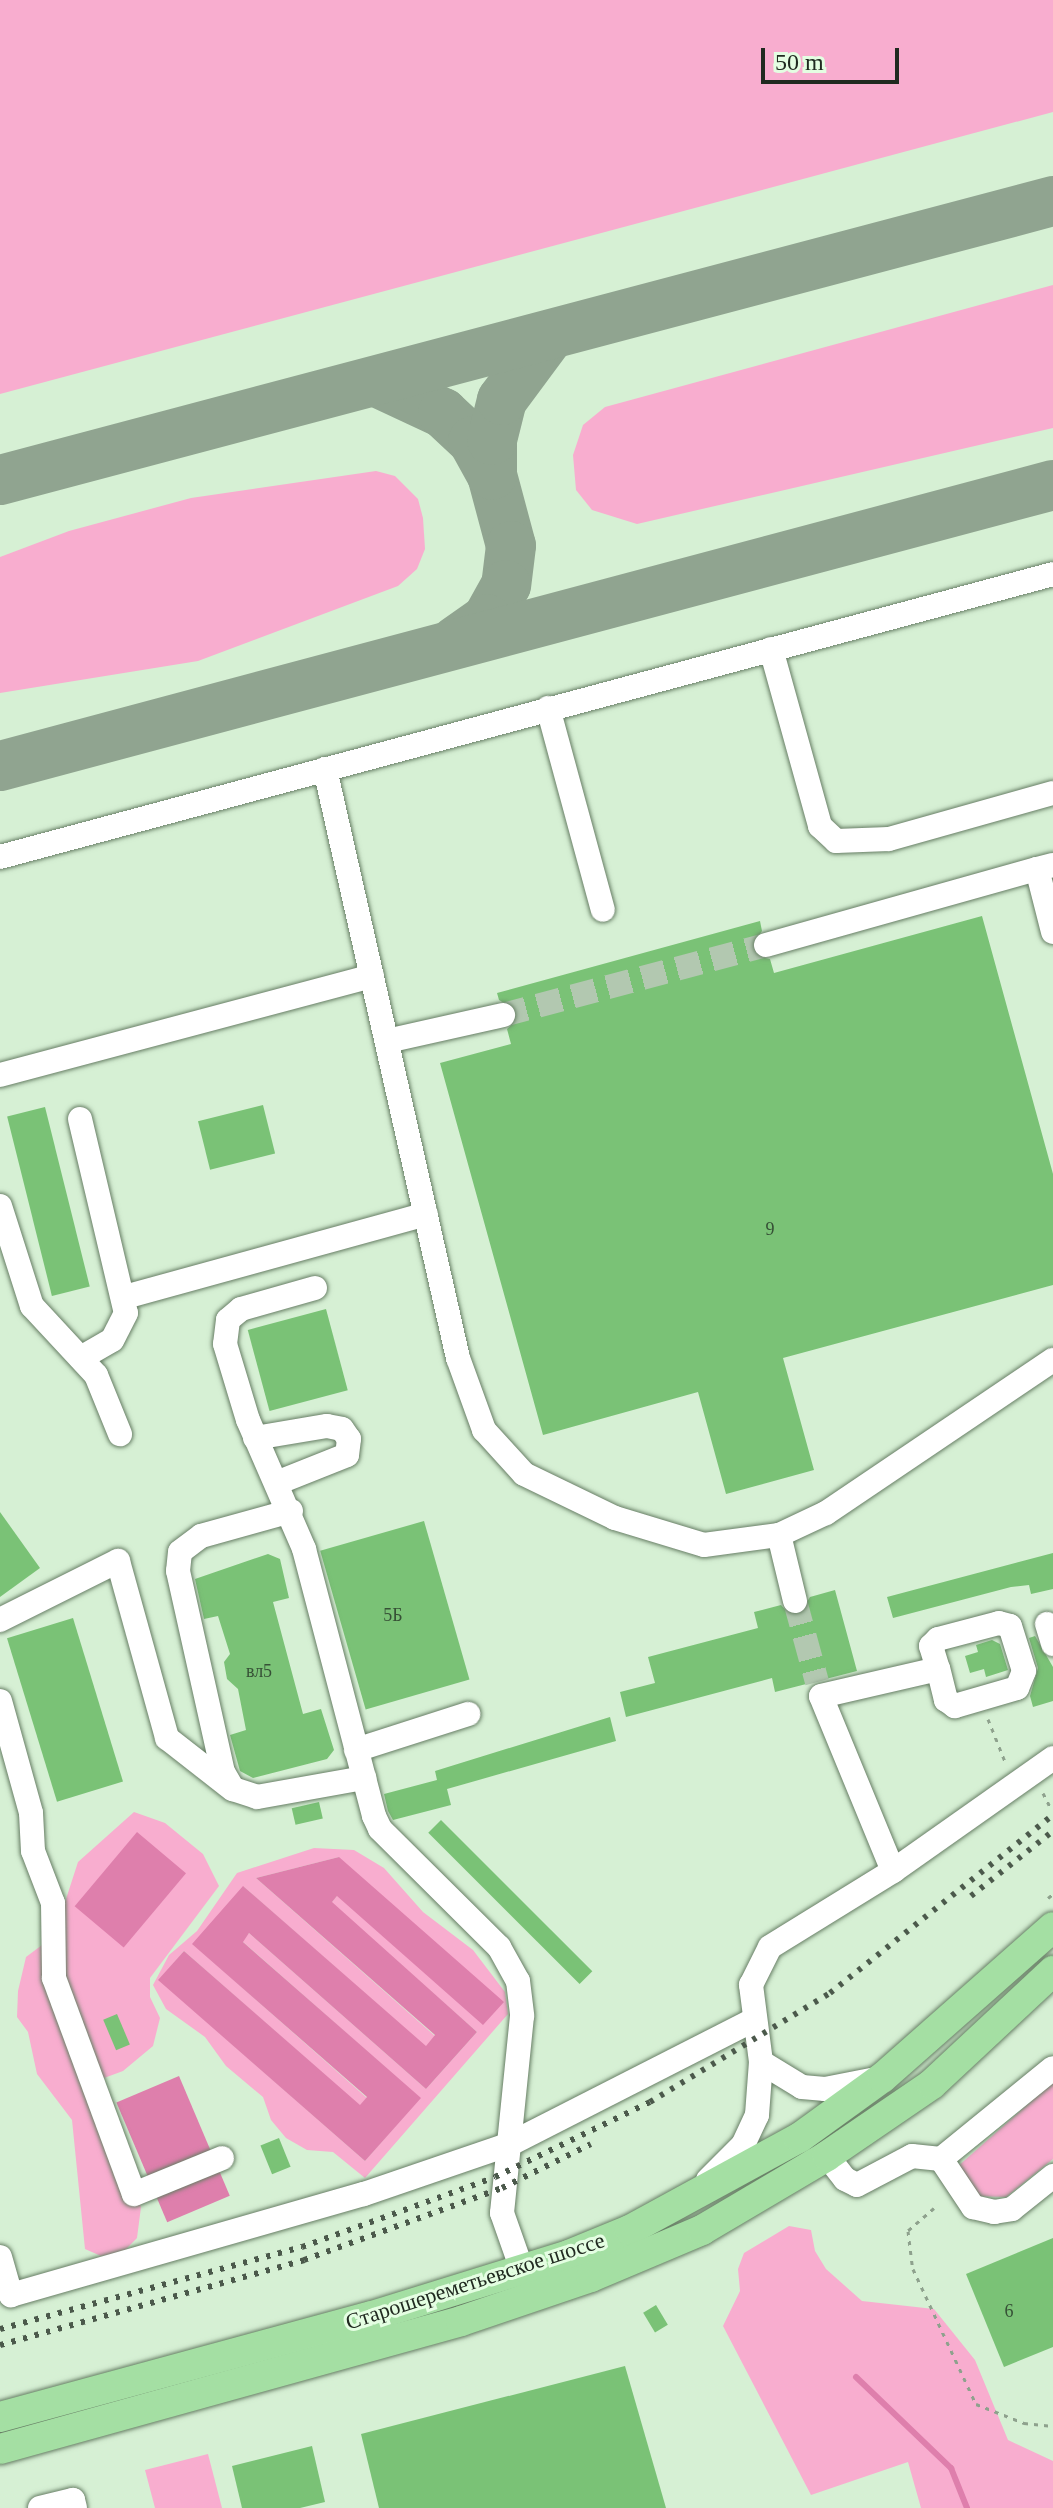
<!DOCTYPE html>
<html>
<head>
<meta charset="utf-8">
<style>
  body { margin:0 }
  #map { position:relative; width:1053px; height:2508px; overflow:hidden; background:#d6f0d4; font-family:Georgia,serif }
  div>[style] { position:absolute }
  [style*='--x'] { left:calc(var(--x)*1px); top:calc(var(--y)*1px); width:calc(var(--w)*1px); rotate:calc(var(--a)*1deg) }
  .green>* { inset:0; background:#f8adcf }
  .water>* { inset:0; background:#de7fac; transform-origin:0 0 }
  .stream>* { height:6px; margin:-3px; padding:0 3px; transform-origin:3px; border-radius:3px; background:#de7fac }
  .taxiway>* { height:50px; margin:-25px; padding:0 25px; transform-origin:25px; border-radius:25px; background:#90a490 }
  .building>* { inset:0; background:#7ac276; transform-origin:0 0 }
  .minor-tunnel>* { height:24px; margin-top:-12px; transform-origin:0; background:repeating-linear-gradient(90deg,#b2c8b0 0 24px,transparent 0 36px) }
  .path>* { height:3px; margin-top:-1.5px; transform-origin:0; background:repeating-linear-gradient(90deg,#8ea18d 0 4px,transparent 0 10px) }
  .roads { filter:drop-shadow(0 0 2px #677e65) drop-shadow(0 0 2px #677e65) }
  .minor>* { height:24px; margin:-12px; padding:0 12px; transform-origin:12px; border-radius:12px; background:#fff }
  .major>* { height:30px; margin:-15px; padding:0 15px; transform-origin:15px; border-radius:15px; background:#a4dfa3 }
  .rail>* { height:6px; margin-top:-3px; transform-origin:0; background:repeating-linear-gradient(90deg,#4b594b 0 4px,transparent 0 12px) }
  span { translate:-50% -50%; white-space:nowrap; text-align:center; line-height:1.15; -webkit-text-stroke:6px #e4fee2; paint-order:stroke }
  .number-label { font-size:18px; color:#365036 }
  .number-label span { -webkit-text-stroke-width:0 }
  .street-label { font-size:22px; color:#202a20 }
  .scale { position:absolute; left:761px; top:48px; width:138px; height:36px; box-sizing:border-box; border:4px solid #202a20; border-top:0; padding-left:10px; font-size:24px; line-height:28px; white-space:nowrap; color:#202a20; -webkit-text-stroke:6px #e4fee2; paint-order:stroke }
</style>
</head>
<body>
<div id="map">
  <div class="green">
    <div style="clip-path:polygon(0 0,1053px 0,1053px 112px,0 394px)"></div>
    <div style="clip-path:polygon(1053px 285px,1053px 428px,637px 524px,592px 510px,576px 490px,573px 455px,583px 425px,605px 407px)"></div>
    <div style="clip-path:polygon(376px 471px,395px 476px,418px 499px,423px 518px,425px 549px,417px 569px,398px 586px,198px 661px,0 693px,0 557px,69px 531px,191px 498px)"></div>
    <div style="clip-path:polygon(134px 1812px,165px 1823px,203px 1854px,219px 1886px,150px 1978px,150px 1997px,160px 2018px,153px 2046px,123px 2071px,96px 2081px,141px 2207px,137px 2238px,123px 2252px,101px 2256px,85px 2249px,72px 2120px,37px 2074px,28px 2032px,17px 2017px,18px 1991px,26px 1957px,54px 1936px,78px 1862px)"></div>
    <div style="clip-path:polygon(evenodd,314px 1848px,354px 1850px,384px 1868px,423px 1912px,473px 1950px,505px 1992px,508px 2014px,365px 2178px,333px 2152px,307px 2150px,286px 2138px,271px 2120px,263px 2097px,226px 2066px,205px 2037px,166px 2009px,153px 1985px,169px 1955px,197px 1931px,237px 1873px,314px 1848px,339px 1857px,337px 1896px,331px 1903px,477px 2032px,426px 2089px,249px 1933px,242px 1941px,420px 2098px,365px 2161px,159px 1980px,184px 1951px,360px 2106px,367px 2098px,193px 1944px,244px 1887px,426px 2047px,435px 2036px,256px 1878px,339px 1857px)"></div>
    <div style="clip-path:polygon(1053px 2082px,1053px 2159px,1006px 2197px,970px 2196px,956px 2168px)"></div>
    <div style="clip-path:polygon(789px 2226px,811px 2230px,815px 2251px,826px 2269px,862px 2301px,934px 2309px,975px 2360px,1008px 2440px,1053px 2461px,1053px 2508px,921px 2508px,908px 2462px,811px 2495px,723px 2326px,740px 2291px,738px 2269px,744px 2253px)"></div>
    <div style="clip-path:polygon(208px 2454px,222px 2508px,155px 2508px,145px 2470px)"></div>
  </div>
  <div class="water">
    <div style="left:137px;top:1832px;width:64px;height:97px;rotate:40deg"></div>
    <div style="clip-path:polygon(339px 1857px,504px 2002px,483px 2025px,337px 1896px,332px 1902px,477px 2032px,426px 2089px,249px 1933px,243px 1942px,421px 2098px,365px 2161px,158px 1980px,184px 1951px,360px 2105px,367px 2097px,192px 1944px,243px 1886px,426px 2046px,435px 2035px,256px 1878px)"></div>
    <div style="left:179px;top:2076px;width:130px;height:68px;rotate:67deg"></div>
  </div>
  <div class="stream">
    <div style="--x:856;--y:2377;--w:132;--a:43.8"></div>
    <div style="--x:951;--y:2468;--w:43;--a:68.2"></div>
  </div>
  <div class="taxiway">
    <div style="--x:379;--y:383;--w:71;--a:25.1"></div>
    <div style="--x:443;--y:413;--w:41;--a:43"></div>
    <div style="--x:473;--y:441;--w:39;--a:61"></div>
    <div style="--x:492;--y:475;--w:73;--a:75"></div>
    <div style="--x:511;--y:546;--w:39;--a:97"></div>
    <div style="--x:506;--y:585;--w:39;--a:119"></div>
    <div style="--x:487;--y:619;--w:39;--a:145"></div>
    <div style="--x:492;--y:475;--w:35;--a:-90"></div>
    <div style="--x:492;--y:440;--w:41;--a:-76"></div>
    <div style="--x:502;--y:400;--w:77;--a:-53.4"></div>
    <div style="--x:0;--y:480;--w:1089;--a:-14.84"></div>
    <div style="--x:0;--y:766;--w:1090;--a:-14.94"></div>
  </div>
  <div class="building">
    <div style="clip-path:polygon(982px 916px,1053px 1174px,1053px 1285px,783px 1358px,814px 1470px,726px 1494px,698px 1392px,543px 1435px,440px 1063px,511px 1044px,507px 1029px,517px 1020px,517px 1011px,499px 1000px,497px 993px,760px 921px,762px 931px,751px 948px,756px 956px,770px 959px,774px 973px)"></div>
    <div style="left:263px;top:1105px;width:50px;height:67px;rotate:76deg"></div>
    <div style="left:45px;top:1107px;width:185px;height:39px;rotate:76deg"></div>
    <div style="left:326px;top:1309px;width:84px;height:81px;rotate:75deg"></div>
    <div style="clip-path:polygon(0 1512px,40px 1568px,0 1597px)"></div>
    <div style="left:424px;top:1521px;width:165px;height:108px;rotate:74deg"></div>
    <div style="clip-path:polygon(1053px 1553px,1053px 1589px,1031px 1594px,1029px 1585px,1011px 1587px,893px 1618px,887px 1597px)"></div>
    <div style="clip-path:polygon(268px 1554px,280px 1559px,289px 1598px,273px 1602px,303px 1714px,321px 1709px,334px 1750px,327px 1759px,253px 1778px,240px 1771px,230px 1735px,246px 1730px,238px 1689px,227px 1679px,224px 1662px,230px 1654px,218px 1616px,204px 1619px,195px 1579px)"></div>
    <div style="clip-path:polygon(835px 1590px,857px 1671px,775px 1692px,772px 1678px,626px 1717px,620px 1692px,655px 1683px,648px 1657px,758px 1628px,754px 1612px,781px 1605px,790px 1615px,799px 1615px,810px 1597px)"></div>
    <div style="left:73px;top:1618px;width:171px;height:69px;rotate:73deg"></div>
    <div style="clip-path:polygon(1035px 1636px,1053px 1667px,1053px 1701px,1033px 1707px,1030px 1696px,1038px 1668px,1029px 1638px)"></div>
    <div style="clip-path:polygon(992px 1640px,1000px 1644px,1008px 1670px,986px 1677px,984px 1669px,970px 1673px,965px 1656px,978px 1652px,976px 1645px)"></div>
    <div style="clip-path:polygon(610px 1717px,616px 1741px,447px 1789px,451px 1805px,393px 1820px,388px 1811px,384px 1794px,437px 1780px,435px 1771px)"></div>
    <div style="left:319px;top:1802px;width:17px;height:28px;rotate:77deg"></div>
    <div style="left:441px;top:1820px;width:214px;height:18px;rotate:45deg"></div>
    <div style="left:117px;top:2014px;width:33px;height:15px;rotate:67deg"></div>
    <div style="left:279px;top:2138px;width:31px;height:20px;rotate:68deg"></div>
    <div style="clip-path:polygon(1053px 2238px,1053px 2347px,1004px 2367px,966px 2274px)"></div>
    <div style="left:656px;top:2305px;width:23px;height:15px;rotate:59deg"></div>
    <div style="clip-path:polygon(625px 2366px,666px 2508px,379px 2508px,361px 2434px)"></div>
    <div style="clip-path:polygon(312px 2446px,325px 2502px,300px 2508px,242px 2508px,232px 2466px)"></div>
  </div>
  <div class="minor-tunnel">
    <div style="--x:503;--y:1015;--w:272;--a:-14.9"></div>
    <div style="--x:795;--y:1601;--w:84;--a:74.8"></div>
  </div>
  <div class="path">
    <div style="--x:988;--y:1719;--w:48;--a:68.2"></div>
    <div style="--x:1043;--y:1793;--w:16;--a:63"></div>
    <div style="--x:1048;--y:1898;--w:6;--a:-39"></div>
    <div style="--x:934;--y:2208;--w:35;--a:139"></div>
    <div style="--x:908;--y:2231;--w:38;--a:83"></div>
    <div style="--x:913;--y:2269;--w:149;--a:65"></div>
    <div style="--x:976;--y:2404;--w:52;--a:21.6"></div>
    <div style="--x:1024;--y:2423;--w:29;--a:6"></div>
  </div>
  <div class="roads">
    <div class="minor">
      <div style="--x:771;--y:649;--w:184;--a:74.5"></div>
      <div style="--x:820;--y:826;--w:22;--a:43"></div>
      <div style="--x:836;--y:841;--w:53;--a:-2.2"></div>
      <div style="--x:889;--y:839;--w:170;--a:-15.7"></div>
      <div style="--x:548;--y:708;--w:209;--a:74.8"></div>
      <div style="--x:325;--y:769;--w:604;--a:77.28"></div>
      <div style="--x:458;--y:1358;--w:77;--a:70.1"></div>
      <div style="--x:484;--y:1430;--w:59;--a:47.7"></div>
      <div style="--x:524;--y:1474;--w:101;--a:25.8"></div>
      <div style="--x:615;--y:1518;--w:93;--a:16.9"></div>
      <div style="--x:704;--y:1545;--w:76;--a:-7.6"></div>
      <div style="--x:0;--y:857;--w:1090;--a:-15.04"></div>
      <div style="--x:1053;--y:865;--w:16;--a:166"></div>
      <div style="--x:1037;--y:869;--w:65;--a:75.7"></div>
      <div style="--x:766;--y:945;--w:281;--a:-15.7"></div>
      <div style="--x:387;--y:1041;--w:119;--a:-12.6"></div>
      <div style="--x:0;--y:1075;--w:385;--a:-14.9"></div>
      <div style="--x:80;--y:1119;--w:199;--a:76.7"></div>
      <div style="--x:126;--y:1313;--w:30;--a:117"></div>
      <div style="--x:112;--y:1340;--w:36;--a:150"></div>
      <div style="--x:0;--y:1206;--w:105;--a:72.3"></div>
      <div style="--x:32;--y:1306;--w:94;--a:47.2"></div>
      <div style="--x:96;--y:1375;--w:64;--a:67.9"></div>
      <div style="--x:315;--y:1288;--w:77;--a:164.2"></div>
      <div style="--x:241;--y:1309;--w:17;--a:140"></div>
      <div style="--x:228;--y:1320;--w:24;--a:97"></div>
      <div style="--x:225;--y:1344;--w:79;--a:73.2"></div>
      <div style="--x:248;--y:1420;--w:141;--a:66.5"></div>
      <div style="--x:304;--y:1549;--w:276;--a:75.3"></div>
      <div style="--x:374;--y:1816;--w:14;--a:65"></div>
      <div style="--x:380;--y:1829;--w:168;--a:44.8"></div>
      <div style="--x:499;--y:1947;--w:39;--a:61"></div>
      <div style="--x:518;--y:1981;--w:35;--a:83"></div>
      <div style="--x:522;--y:2016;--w:198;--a:95.8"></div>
      <div style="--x:502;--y:2213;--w:57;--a:70.6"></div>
      <div style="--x:125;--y:1297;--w:312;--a:-15.4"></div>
      <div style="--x:255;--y:1438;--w:73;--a:-9.5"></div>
      <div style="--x:327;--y:1426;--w:15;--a:11"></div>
      <div style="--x:342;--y:1429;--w:12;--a:55"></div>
      <div style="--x:349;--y:1439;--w:16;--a:97"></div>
      <div style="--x:347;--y:1455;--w:73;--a:158.3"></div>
      <div style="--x:291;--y:1511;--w:93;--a:164.5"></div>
      <div style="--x:201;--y:1536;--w:26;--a:143"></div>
      <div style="--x:180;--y:1552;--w:19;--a:96"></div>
      <div style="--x:178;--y:1571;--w:206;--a:77.4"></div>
      <div style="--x:223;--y:1772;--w:20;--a:60"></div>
      <div style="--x:233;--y:1789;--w:25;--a:18"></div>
      <div style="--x:257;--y:1797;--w:109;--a:-10.1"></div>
      <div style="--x:795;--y:1601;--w:68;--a:-103.6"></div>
      <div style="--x:779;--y:1535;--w:52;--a:-25.1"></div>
      <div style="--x:826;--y:1513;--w:274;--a:-34"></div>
      <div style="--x:0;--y:1620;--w:132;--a:-26.6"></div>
      <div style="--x:118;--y:1561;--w:184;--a:74.5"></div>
      <div style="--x:167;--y:1738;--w:81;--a:38"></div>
      <div style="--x:1047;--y:1624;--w:21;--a:73"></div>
      <div style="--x:0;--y:1701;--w:116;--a:74.5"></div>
      <div style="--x:31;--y:1813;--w:38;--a:87"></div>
      <div style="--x:33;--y:1851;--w:56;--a:69"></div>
      <div style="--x:53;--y:1903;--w:75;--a:89.2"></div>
      <div style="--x:54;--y:1978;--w:230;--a:69.7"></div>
      <div style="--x:134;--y:2194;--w:95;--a:-22.2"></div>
      <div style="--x:356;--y:1750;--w:118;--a:-17.8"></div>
      <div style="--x:893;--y:1871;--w:189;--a:-112.4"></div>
      <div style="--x:821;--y:1696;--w:120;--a:-13"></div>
      <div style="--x:938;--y:1669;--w:24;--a:-107"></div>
      <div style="--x:931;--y:1646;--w:10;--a:-45"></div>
      <div style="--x:938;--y:1639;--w:63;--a:-14.7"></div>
      <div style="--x:999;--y:1623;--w:11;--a:15"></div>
      <div style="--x:1010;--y:1626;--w:47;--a:72.7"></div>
      <div style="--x:1024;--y:1671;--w:18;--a:112"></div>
      <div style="--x:1017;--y:1688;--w:65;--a:163.8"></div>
      <div style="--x:955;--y:1706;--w:11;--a:-146"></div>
      <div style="--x:946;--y:1700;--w:32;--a:-104"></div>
      <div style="--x:761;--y:2062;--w:48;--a:31.4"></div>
      <div style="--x:802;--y:2087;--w:23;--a:5"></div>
      <div style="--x:825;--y:2089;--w:52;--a:-11.1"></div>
      <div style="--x:827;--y:2156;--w:29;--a:52"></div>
      <div style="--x:845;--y:2179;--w:13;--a:27"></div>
      <div style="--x:857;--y:2185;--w:62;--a:-27.8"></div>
      <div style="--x:912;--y:2156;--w:29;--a:6"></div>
      <div style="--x:941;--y:2159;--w:58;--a:56.3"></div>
      <div style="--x:973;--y:2207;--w:22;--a:13"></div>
      <div style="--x:994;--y:2212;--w:18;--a:-9"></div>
      <div style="--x:1012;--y:2209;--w:53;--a:-38.8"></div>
      <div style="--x:941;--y:2159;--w:144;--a:-39.1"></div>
      <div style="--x:708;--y:2180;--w:49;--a:-45"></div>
      <div style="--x:743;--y:2145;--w:33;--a:-65"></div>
      <div style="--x:757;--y:2115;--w:53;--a:-85.7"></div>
      <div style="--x:761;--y:2062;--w:78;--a:-97.4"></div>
      <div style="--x:751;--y:1985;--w:42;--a:-63.4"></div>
      <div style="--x:770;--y:1947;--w:145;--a:-31.7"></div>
      <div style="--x:893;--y:1871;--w:196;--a:-35.2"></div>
      <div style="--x:0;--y:2257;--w:40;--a:74"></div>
      <div style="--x:11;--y:2295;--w:367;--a:-16"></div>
      <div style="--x:364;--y:2194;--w:154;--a:-18.9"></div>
      <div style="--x:510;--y:2144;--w:273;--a:-27"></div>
      <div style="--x:40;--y:2508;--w:34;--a:-14"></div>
      <div style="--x:73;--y:2500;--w:8;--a:76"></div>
    </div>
    <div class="major">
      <div style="--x:0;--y:2417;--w:385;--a:-15.2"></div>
      <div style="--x:372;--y:2316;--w:206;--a:-17.2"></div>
      <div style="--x:569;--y:2255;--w:66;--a:-22.3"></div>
      <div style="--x:630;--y:2230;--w:192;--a:-28.6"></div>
      <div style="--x:799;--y:2138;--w:102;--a:-35.9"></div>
      <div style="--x:882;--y:2078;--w:228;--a:-41.4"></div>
      <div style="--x:0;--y:2449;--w:478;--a:-15.5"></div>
      <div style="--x:461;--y:2321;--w:137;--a:-18.7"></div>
      <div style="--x:591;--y:2277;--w:121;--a:-22.9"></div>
      <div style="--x:702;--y:2230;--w:145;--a:-30.6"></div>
      <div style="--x:827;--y:2156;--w:127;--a:-34.4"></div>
      <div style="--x:932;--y:2084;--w:166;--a:-43"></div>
    </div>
  </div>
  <div class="rail">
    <div style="--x:971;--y:1896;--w:105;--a:-38.4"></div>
    <div style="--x:0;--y:2329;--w:313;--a:-15.2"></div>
    <div style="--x:302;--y:2247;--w:205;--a:-19.9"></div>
    <div style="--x:495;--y:2177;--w:172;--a:-25.8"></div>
    <div style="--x:650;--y:2102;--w:210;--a:-31.2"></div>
    <div style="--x:830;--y:1993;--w:285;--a:-38.6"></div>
    <div style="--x:0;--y:2345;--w:316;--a:-15.6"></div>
    <div style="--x:304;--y:2260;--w:211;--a:-20"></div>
    <div style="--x:502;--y:2188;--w:99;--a:-26.3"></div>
  </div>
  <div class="number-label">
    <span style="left:770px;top:1229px">9</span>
    <span style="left:393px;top:1615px">5Б</span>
    <span style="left:259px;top:1671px">вл5</span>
    <span style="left:1009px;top:2311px">6</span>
  </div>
  <div class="street-label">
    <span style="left:475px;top:2281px;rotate:-18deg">Старошереметьевское шоссе</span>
  </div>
  <div class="scale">50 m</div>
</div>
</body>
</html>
